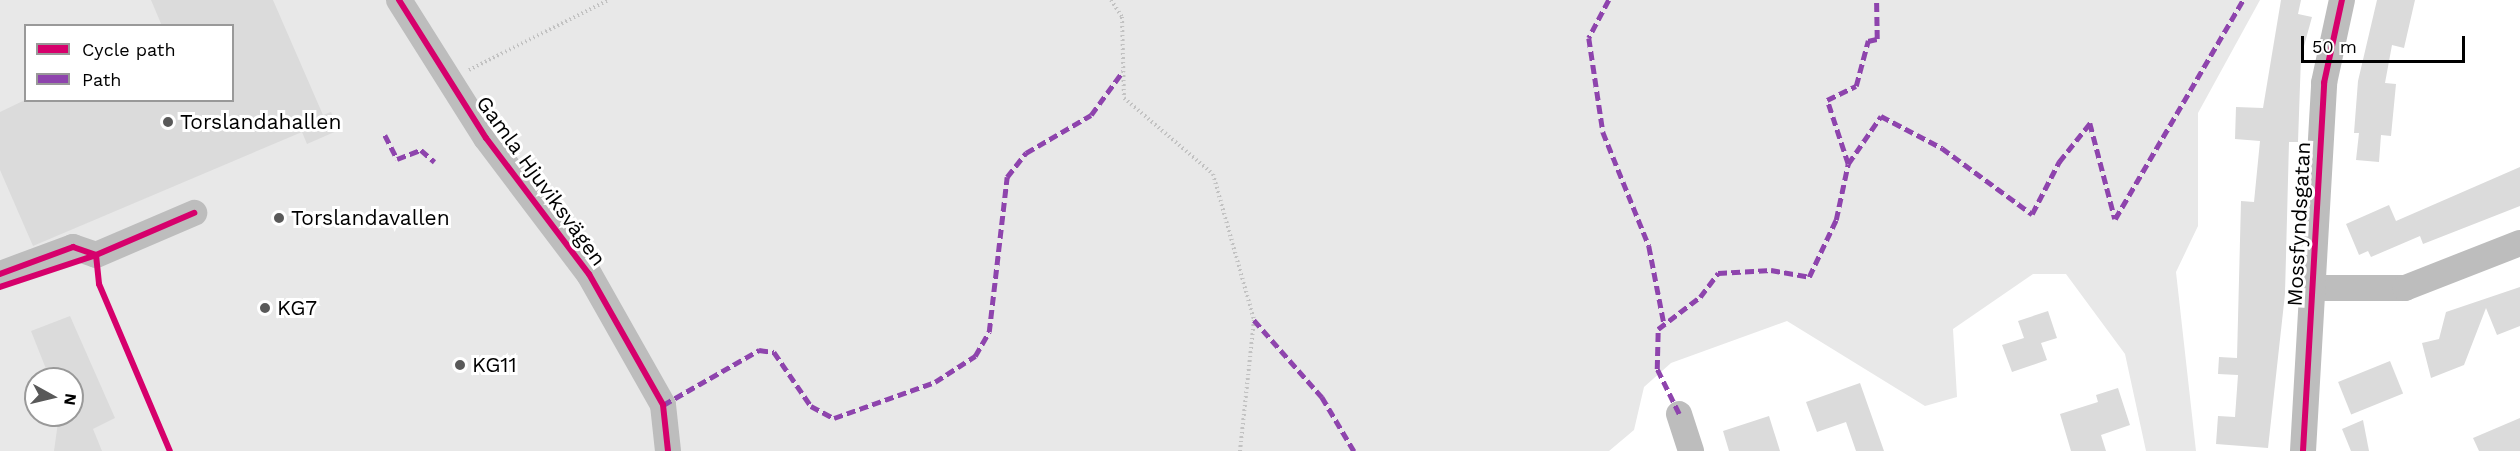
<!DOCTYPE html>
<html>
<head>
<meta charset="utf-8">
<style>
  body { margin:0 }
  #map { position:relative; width:2520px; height:451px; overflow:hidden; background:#fff; font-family:"Work Sans",sans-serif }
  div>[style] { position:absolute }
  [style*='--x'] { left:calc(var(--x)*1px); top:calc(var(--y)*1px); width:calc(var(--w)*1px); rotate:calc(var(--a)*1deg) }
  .green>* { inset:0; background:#e8e8e8 }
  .building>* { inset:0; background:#dbdbdb; transform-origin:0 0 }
  .path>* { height:4px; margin-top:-2px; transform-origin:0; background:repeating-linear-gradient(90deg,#c2c2c2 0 1.5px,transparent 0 4.5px) }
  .street>* { height:26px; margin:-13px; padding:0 13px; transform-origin:13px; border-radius:13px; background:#bdbdbd }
  .quiet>* { height:4.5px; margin-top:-2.25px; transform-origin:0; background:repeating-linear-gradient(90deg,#8e44ad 0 9px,transparent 0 13.5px) }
  .cycleway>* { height:6px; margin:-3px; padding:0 3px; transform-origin:3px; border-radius:3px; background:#d6006c }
  .dots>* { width:16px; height:16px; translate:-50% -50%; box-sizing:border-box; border:3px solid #fff; border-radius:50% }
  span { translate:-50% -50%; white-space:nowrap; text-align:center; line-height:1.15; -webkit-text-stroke:6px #fff; paint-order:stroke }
  .poi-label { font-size:21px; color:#000 }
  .left { translate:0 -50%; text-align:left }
  .street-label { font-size:21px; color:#000 }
  .legend { position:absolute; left:24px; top:24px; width:210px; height:78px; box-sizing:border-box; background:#fff; border:2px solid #999; margin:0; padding:8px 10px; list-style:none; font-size:18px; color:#000 }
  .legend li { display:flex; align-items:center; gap:12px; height:30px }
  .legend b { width:30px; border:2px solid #999 }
  .north { position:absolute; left:24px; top:367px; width:60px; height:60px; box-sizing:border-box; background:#fff; border:2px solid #999; border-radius:50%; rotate:98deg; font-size:16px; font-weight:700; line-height:24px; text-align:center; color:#000 }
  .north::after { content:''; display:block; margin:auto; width:21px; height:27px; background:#595959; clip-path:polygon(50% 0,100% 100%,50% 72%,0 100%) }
  .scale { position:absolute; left:2301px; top:36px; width:164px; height:27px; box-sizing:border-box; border:3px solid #000; border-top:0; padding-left:8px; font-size:18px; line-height:21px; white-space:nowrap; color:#000; -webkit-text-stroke:4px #fff; paint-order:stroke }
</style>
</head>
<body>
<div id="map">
  <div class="green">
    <div style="clip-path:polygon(evenodd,0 0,2260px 0,2198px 113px,2198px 226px,2176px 272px,2196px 451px,2146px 451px,2125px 354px,2066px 274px,2033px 274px,1953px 329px,1957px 397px,1925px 406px,1787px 321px,1671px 363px,1644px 387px,1634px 430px,1609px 451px,0 451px,0 0,26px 26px,232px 26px,232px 100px,26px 100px,26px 26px,0 0,36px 379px,72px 379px,72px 415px,36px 415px,36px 379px)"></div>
  </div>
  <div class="building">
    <div style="clip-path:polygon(151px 0,273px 0,323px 115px,331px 112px,339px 130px,307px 144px,302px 132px,33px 246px,0 170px,0 112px,25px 100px,232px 100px,232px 26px,162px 26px)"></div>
    <div style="clip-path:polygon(2281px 0,2301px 0,2298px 14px,2312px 17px,2301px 57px,2298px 142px,2289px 142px,2285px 294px,2268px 448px,2216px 444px,2218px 416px,2235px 417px,2238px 375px,2218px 374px,2219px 357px,2237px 358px,2241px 201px,2254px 202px,2260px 141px,2235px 139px,2236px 107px,2263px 108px)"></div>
    <div style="clip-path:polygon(2377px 0,2415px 0,2404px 48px,2392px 45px,2385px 83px,2396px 84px,2391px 136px,2381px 135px,2379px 162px,2356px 160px,2359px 133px,2354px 133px,2358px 81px)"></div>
    <div style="clip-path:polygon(2520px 167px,2520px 206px,2423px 244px,2420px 236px,2371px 257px,2368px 251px,2359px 255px,2346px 224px,2389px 205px,2396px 221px)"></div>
    <div style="clip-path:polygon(2520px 287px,2520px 326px,2497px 335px,2486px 308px,2464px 365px,2431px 378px,2422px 343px,2439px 339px,2446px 312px)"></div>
    <div style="clip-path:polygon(2048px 311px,2057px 338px,2041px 343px,2047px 360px,2012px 372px,2002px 345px,2024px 338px,2018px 321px)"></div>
    <div style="clip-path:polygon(70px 316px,115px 418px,93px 429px,102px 451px,54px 451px,59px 415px,72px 415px,72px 379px,50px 379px,31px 331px)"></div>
    <div style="left:2390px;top:361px;width:35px;height:56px;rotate:68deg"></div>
    <div style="clip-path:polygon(1860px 383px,1884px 451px,1856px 451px,1846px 422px,1817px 432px,1806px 402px)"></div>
    <div style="clip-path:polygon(2118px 388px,2130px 425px,2101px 435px,2106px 451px,2071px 451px,2060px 414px,2098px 402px,2096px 395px)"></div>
    <div style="clip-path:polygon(1769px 416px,1780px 451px,1729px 451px,1723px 431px)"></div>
    <div style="clip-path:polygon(2520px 418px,2520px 451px,2479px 451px,2473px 438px)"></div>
    <div style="clip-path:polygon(2363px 420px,2369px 451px,2351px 451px,2342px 429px)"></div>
  </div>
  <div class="path">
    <div style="--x:1111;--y:0;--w:20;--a:57"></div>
    <div style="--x:1122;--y:17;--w:81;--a:88.6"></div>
    <div style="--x:1124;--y:98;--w:117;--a:40.5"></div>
    <div style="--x:1213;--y:174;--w:152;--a:74.3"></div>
    <div style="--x:1254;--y:320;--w:132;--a:96.1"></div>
    <div style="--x:469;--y:70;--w:156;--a:-26.7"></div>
  </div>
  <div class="street">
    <div style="--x:399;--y:0;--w:163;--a:57.8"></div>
    <div style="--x:486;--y:138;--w:171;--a:52.9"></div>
    <div style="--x:589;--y:274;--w:150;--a:60.5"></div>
    <div style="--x:663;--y:405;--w:46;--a:83.8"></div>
    <div style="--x:0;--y:274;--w:78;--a:-20.3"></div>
    <div style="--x:73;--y:247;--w:24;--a:19"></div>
    <div style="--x:96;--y:255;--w:107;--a:-23.2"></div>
    <div style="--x:2312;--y:288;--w:93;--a:0"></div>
    <div style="--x:2405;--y:288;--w:123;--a:-21.4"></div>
    <div style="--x:1679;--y:414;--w:39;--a:72"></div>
    <div style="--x:2303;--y:451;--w:369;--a:-86.7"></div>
    <div style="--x:2324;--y:83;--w:85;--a:-77.8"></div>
  </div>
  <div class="quiet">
    <div style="--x:1609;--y:0;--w:43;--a:117.8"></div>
    <div style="--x:1589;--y:38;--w:95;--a:81.5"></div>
    <div style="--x:1603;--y:132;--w:123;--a:68"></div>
    <div style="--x:1649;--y:246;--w:78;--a:79"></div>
    <div style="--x:385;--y:135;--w:27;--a:63"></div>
    <div style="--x:397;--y:159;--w:26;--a:-21"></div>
    <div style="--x:421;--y:150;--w:18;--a:41"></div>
    <div style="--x:1848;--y:164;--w:67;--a:-108.2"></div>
    <div style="--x:1827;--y:100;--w:32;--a:-26"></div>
    <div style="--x:1856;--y:86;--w:47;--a:-75.1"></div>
    <div style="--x:1868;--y:41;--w:9;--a:-13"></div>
    <div style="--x:1877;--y:39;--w:39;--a:-91"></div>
    <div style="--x:1254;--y:320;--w:103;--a:48.6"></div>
    <div style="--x:1322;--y:397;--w:63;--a:59.3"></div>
    <div style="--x:663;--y:405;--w:111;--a:-29.8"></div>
    <div style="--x:759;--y:350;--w:15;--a:8"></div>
    <div style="--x:774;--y:352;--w:65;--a:55.6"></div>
    <div style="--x:811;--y:406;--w:26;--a:28"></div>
    <div style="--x:834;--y:418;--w:107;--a:-19.6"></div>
    <div style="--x:935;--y:382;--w:48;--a:-33"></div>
    <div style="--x:975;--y:356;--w:28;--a:-60"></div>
    <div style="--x:989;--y:332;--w:156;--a:-83.4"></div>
    <div style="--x:1007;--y:177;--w:31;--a:-52"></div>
    <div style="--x:1026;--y:153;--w:75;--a:-30.3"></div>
    <div style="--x:1091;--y:115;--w:54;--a:-54"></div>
    <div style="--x:1679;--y:414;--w:50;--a:-116.1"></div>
    <div style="--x:1657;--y:369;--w:40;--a:-88.6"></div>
    <div style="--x:1658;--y:329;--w:53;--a:-37.3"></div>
    <div style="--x:1700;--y:297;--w:30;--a:-53"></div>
    <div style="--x:1718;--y:273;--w:53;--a:-3.2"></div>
    <div style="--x:1771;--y:270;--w:39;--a:10"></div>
    <div style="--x:1809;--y:277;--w:63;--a:-64.7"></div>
    <div style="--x:1836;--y:220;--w:57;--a:-77.9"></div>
    <div style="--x:1848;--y:164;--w:58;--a:-55.5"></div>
    <div style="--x:1881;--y:116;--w:69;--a:27.7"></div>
    <div style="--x:1942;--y:148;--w:112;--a:36.3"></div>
    <div style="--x:2032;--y:214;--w:59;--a:-62.6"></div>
    <div style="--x:2059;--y:162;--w:50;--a:-51.5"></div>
    <div style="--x:2090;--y:123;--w:99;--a:75.4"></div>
    <div style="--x:2115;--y:219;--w:254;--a:-59.7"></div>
  </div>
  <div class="cycleway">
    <div style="--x:399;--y:0;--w:163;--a:57.8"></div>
    <div style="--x:486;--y:138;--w:171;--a:52.9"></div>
    <div style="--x:589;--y:274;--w:150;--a:60.5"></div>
    <div style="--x:663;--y:405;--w:46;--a:83.8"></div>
    <div style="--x:96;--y:255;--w:29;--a:84"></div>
    <div style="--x:99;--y:284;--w:181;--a:67"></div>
    <div style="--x:0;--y:274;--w:78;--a:-20.3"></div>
    <div style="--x:73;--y:247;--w:24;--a:19"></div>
    <div style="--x:96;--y:255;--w:107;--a:-23.2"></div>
    <div style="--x:0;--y:287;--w:101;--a:-18.4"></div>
    <div style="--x:2303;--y:451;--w:369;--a:-86.7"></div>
    <div style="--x:2324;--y:83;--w:85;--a:-77.8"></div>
  </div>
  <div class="dots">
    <div style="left:168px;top:122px;background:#595959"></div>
    <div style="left:279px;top:218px;background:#595959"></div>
    <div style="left:265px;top:308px;background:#595959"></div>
    <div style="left:460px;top:365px;background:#595959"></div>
  </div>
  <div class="poi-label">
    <span class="left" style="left:180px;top:122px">Torslandahallen</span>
    <span class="left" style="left:291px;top:218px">Torslandavallen</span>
    <span class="left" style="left:277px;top:308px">KG7</span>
    <span class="left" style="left:472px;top:365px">KG11</span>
  </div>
  <div class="street-label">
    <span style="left:541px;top:181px;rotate:54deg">Gamla Hjuviksvägen</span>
    <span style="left:2299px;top:224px;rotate:-87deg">Mossfyndsgatan</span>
  </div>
  <ul class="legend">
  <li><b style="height:8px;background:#d6006c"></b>Cycle path</li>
  <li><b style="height:8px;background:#8e44ad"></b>Path</li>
  </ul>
  <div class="north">N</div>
  <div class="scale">50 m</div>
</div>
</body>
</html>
